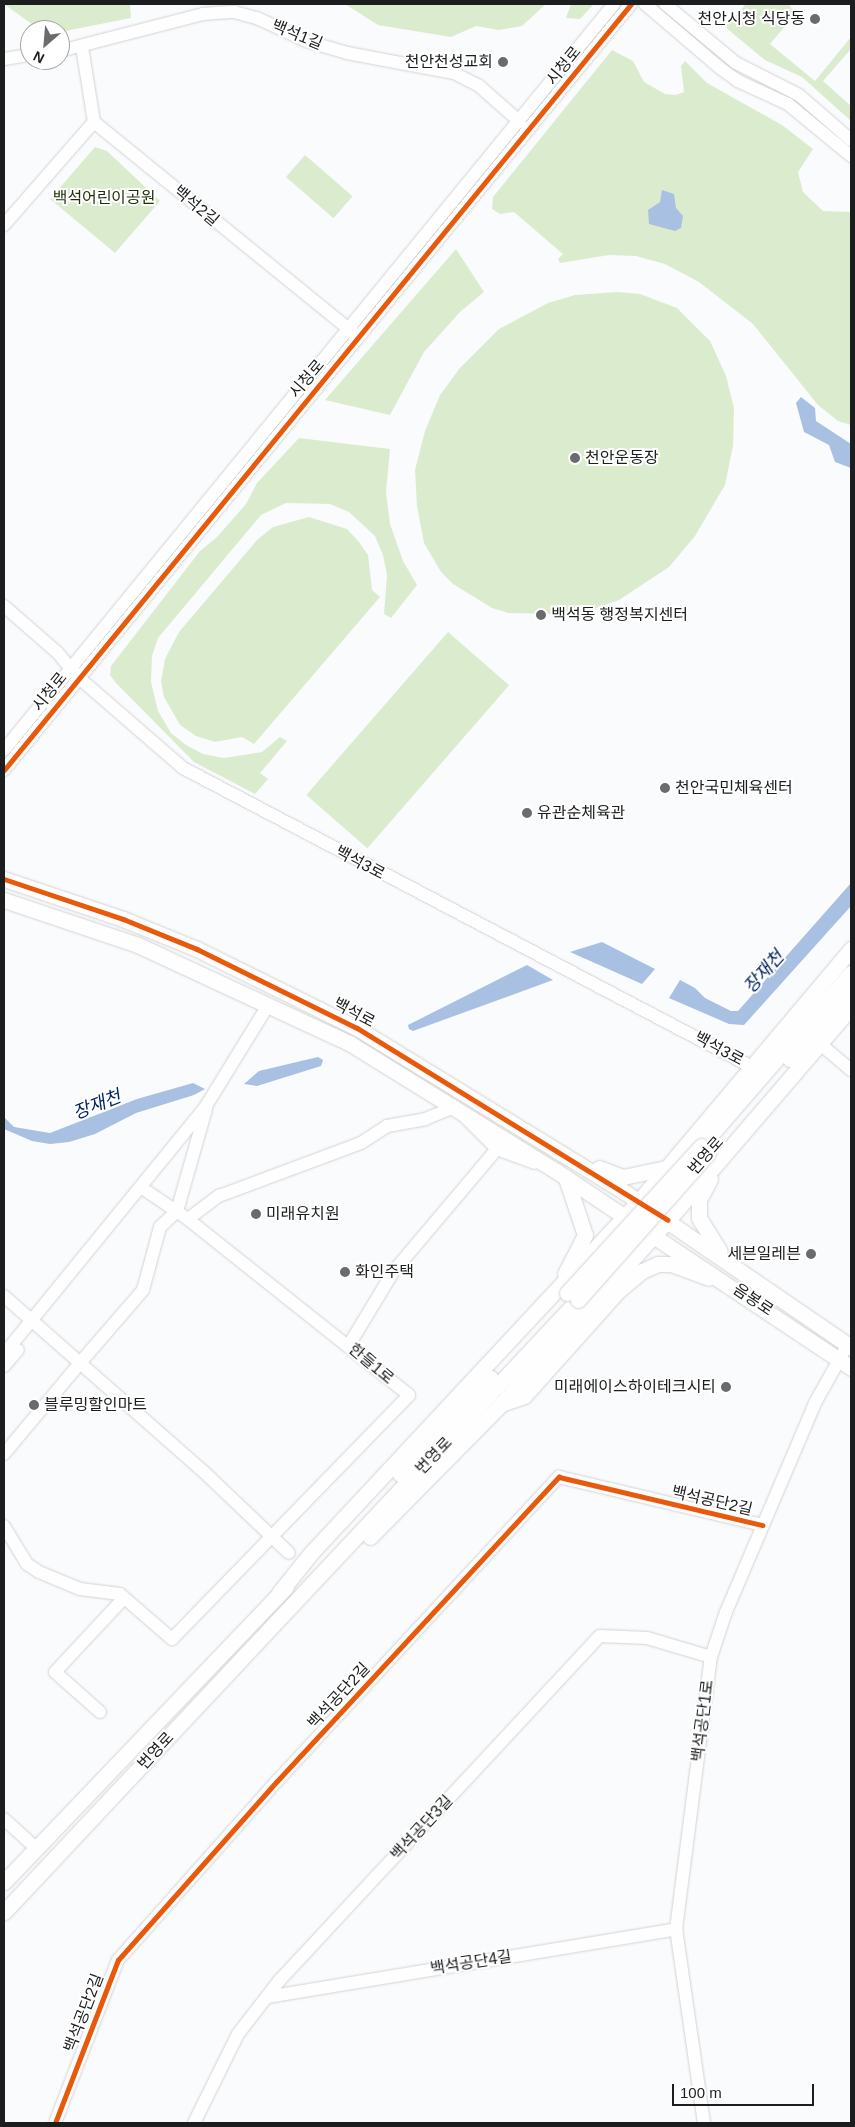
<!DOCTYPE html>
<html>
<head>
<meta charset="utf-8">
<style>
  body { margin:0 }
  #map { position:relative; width:855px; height:2127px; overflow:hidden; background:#f9fbfd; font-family:Arial,"Noto Sans KR",sans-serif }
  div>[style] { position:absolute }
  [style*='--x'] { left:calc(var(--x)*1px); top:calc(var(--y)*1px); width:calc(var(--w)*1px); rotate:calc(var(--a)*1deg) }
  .green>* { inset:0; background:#dbecce; transform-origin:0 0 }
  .water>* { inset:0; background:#a8c0e2 }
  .roads { filter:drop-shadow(0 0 1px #d2d3d5) drop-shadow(0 0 1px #d2d3d5) }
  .minor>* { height:12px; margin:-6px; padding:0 6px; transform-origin:6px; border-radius:6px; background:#fefeff }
  .major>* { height:15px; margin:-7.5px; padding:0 7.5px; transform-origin:7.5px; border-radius:7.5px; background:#fefeff }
  .bridges { filter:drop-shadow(0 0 1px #d2d3d5) drop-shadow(0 0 1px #d2d3d5) }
  .major-bridge>* { height:15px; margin:-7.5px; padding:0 7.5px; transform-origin:7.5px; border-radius:7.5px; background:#fefeff }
  .cycleway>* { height:5px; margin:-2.5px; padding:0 2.5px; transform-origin:2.5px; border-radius:2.5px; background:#e8590c }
  .dots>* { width:14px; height:14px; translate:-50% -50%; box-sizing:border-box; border:2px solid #fff; border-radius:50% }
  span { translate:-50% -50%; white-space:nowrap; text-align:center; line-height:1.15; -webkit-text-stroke:4px #fff; paint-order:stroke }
  .poi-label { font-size:16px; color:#1c1d1e }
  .right { translate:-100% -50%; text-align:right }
  .left { translate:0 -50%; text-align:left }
  .street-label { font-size:16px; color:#1c1d1e }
  .park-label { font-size:16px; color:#1f3007 }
  .water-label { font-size:18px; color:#002660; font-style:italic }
  .frame { position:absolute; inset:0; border:5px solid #1c1d1e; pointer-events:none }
  .north { position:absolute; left:20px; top:20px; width:50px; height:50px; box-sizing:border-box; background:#fff; border:1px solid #a4a5a5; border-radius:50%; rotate:207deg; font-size:14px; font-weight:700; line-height:20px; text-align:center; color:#1c1d1e }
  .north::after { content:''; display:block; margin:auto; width:18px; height:22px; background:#696b6c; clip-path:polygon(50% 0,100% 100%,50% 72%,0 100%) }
  .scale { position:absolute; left:672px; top:2084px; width:142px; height:22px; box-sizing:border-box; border:2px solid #1c1d1e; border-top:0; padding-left:6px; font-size:15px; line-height:18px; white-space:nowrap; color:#1c1d1e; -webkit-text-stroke:4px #fff; paint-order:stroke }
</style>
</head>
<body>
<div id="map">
  <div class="green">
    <div style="clip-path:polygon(4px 4px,130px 4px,131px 18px,60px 32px,40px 30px)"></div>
    <div style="clip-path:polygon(345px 4px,546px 4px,522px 26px,499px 30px,476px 26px,451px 37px,378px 25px)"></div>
    <div style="clip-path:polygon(571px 4px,594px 4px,580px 19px,566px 18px)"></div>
    <div style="clip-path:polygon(746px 4px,788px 4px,796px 13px,770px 44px,815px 81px,851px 37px,851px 49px,823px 81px,851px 106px,851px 121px,802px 77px,765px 60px,725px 27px)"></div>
    <div style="clip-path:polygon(612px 50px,633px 61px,644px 82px,665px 94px,676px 95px,684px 92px,681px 66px,685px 61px,707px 83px,782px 125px,813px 149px,798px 172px,803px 192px,823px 211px,851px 212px,851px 425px,838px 421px,818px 405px,753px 324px,699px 282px,665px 264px,636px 256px,609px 255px,560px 263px,558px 259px,563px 254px,514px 212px,500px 214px,492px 209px,493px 197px)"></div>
    <div style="clip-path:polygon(95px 147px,107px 151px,160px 201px,115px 253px,50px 199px)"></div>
    <div style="left:305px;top:155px;width:63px;height:29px;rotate:41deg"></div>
    <div style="clip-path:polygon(456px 249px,484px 292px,461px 311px,424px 352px,390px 415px,325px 400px)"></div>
    <div style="clip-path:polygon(618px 292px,640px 294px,677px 308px,710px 341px,726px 376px,734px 408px,733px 446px,725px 485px,695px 536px,669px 567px,619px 600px,585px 612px,556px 614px,508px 613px,492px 608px,453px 584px,441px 572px,424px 543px,417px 506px,415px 470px,425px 431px,440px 395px,460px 368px,499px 329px,548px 303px,575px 295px)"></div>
    <div style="clip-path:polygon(299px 438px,390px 449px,386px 492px,390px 524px,403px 561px,417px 585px,391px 618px,384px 614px,387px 575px,383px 555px,375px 536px,349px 512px,330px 504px,286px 503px,261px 515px,158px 638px,152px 656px,151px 682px,158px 711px,171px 733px,186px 745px,203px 754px,224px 758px,262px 752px,280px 737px,287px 741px,260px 773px,268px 779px,255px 794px,194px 762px,116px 683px,110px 675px,111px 666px,200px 551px,217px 537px,246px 504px,257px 483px)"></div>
    <div style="clip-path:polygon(309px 517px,347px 529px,359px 542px,368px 555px,372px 590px,380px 597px,254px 744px,242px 737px,215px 742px,196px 736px,180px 725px,164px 697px,161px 682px,165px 659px,179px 632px,257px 540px,273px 527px)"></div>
    <div style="left:448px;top:632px;width:81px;height:216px;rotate:41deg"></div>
  </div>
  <div class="water">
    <div style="clip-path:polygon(662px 190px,674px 194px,676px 208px,683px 216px,681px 228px,675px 231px,649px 224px,648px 210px,660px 202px)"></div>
    <div style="clip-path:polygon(801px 397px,815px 408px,816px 421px,851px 444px,851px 468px,835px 462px,829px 445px,804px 432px,796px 403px)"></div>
    <div style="clip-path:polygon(851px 883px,851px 906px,744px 1025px,729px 1024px,669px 998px,680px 980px,695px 988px,705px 998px,731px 1011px,738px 1011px)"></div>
    <div style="clip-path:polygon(602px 942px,655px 969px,642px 984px,570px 952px)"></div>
    <div style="clip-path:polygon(527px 965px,553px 980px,413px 1031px,409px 1029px,408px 1025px)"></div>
    <div style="clip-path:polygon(318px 1057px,323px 1060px,321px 1066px,257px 1086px,244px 1084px,259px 1071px)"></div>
    <div style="clip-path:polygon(193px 1083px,205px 1089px,194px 1095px,136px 1113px,95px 1134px,69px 1142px,50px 1144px,32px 1141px,4px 1129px,4px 1117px,14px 1127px,50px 1133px,137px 1099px)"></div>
  </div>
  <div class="roads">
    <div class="minor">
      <div style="--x:645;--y:4;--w:99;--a:40.5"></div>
      <div style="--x:720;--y:68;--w:22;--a:36"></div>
      <div style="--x:738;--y:81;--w:55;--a:24.7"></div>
      <div style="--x:788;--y:104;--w:82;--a:39.5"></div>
      <div style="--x:665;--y:4;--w:92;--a:39.7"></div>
      <div style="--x:736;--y:63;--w:71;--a:26.9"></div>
      <div style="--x:799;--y:95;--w:69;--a:40.9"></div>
      <div style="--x:82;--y:47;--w:76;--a:80.9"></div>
      <div style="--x:60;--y:51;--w:148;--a:-14.5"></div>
      <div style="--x:203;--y:14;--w:31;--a:-4"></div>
      <div style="--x:234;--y:12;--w:24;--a:15"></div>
      <div style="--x:257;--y:18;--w:54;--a:25.1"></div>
      <div style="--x:306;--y:41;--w:43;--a:16.3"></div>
      <div style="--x:347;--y:53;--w:109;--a:10.6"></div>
      <div style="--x:454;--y:73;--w:27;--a:27"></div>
      <div style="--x:478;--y:85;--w:56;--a:41.4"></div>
      <div style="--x:4;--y:59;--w:26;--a:-9"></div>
      <div style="--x:4;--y:225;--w:137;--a:-48.9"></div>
      <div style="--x:94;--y:122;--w:336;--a:39.1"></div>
      <div style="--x:4;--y:606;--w:70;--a:41"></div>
      <div style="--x:57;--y:652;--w:33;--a:50"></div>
      <div style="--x:78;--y:677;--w:139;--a:40.9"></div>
      <div style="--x:183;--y:768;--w:643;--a:27.72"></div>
      <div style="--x:4;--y:750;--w:964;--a:-50.73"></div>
      <div style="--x:4;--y:770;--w:990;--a:-50.7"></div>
      <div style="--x:819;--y:1043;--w:42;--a:40.2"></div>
      <div style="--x:188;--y:1219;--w:39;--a:-37"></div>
      <div style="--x:219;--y:1196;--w:152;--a:-20.5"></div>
      <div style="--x:361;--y:1143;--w:31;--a:-33"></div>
      <div style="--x:387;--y:1126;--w:39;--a:-10"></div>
      <div style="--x:425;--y:1119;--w:32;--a:-22"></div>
      <div style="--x:455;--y:1107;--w:59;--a:45"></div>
      <div style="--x:497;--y:1149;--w:40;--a:20.2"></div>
      <div style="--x:4;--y:1296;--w:101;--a:41.4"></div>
      <div style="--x:80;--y:1363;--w:96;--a:-49.2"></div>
      <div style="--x:143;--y:1290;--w:65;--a:-74.9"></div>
      <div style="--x:160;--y:1227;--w:23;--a:-43"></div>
      <div style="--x:177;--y:1211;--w:106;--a:-74.1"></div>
      <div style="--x:349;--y:1345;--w:85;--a:-58.9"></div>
      <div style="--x:393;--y:1272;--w:161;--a:-49.8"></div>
      <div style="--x:4;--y:1354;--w:320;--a:-50.8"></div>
      <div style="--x:206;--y:1106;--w:116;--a:-58.4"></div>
      <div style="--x:4;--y:1366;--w:21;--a:-49"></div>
      <div style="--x:4;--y:1454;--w:119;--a:-50.1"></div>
      <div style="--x:80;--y:1363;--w:165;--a:41.3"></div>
      <div style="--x:204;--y:1472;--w:117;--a:43.6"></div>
      <div style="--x:4;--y:1526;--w:44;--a:58.8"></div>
      <div style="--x:27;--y:1564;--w:14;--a:34"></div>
      <div style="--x:39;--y:1572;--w:44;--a:22.5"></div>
      <div style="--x:80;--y:1589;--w:40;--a:7.1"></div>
      <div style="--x:120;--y:1594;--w:69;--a:40.9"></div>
      <div style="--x:172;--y:1639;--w:340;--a:-45.8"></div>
      <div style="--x:409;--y:1395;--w:283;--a:-141.5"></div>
      <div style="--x:188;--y:1219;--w:55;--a:-146"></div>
      <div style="--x:100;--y:1712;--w:60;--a:-138.4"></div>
      <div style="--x:55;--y:1672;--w:101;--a:-47"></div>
      <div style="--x:4;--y:1819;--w:43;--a:42.2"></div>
      <div style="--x:267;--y:1997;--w:415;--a:-9.4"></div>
      <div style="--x:55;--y:2123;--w:175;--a:-68.9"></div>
      <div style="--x:118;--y:1960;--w:239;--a:-48.4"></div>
      <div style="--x:277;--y:1781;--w:415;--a:-47.2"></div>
      <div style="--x:559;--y:1477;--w:209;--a:13.3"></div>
      <div style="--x:194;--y:2123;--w:99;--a:-63.7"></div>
      <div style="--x:238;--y:2034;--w:67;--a:-52.3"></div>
      <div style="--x:279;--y:1981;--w:471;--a:-47.1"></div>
      <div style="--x:600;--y:1636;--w:47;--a:2.4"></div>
      <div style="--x:647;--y:1638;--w:67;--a:16.5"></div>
      <div style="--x:704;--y:2123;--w:196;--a:-98.2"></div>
      <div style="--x:676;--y:1929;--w:274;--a:-82.7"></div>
      <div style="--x:711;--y:1657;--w:47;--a:-71.6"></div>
      <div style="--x:726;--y:1612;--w:227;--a:-66.9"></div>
      <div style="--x:815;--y:1403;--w:68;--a:-60.8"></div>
    </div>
    <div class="major">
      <div style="--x:4;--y:879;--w:126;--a:18.6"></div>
      <div style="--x:123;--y:919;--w:80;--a:22.1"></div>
      <div style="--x:197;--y:949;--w:178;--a:26.3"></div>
      <div style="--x:357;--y:1028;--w:316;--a:31.5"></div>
      <div style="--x:626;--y:1193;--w:273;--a:34.4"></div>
      <div style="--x:4;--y:900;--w:141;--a:18.6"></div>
      <div style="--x:138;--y:945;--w:235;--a:24.9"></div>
      <div style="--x:351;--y:1044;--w:241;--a:31.8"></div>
      <div style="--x:556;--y:1171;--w:355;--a:33.7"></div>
      <div style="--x:790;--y:1059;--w:93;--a:-48.9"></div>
      <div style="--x:701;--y:1146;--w:229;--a:-49.1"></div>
      <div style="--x:599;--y:1168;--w:26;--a:21"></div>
      <div style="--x:623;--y:1177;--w:45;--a:-11.6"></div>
      <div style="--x:710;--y:1179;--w:24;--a:118"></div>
      <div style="--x:699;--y:1200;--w:18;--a:90"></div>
      <div style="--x:699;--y:1218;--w:39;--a:58"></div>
      <div style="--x:565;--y:1274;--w:44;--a:-62.9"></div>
      <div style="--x:585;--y:1235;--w:60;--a:-108.4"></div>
      <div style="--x:504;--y:1403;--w:21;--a:-19"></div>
      <div style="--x:524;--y:1396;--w:141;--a:-48.2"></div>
      <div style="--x:618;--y:1291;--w:31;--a:-40"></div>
      <div style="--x:642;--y:1271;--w:17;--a:-24"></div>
      <div style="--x:658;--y:1264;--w:13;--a:0"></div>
      <div style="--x:671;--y:1264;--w:40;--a:20.2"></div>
      <div style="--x:400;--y:1474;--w:132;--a:-46.8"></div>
      <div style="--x:370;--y:1537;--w:188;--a:-45.4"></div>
      <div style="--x:502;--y:1403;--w:247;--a:-47.8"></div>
      <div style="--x:668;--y:1220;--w:281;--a:-49.3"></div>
      <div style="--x:279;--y:1593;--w:51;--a:-51.3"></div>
      <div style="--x:311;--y:1553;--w:480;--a:-47"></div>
      <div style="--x:638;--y:1202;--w:331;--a:-49.9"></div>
      <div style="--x:4;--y:1882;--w:408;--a:-46.3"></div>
      <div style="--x:4;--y:1912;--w:839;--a:-46.84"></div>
    </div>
  </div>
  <div class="bridges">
    <div class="major-bridge">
      <div style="--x:567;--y:1293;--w:199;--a:-47.6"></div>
      <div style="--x:578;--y:1300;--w:196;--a:-48.5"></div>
    </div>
  </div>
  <div class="cycleway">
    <div style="--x:4;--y:770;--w:990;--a:-50.7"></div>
    <div style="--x:4;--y:879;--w:126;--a:18.6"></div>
    <div style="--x:123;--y:919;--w:80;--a:22.1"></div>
    <div style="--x:197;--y:949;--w:178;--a:26.3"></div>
    <div style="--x:357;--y:1028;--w:365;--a:31.7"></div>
    <div style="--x:55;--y:2123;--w:175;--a:-68.9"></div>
    <div style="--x:118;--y:1960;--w:239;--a:-48.4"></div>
    <div style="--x:277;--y:1781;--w:415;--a:-47.2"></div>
    <div style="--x:559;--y:1477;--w:209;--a:13.3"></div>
  </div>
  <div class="dots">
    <div style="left:815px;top:19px;background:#696b6c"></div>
    <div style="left:503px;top:62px;background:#696b6c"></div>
    <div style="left:575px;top:458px;background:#696b6c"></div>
    <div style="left:541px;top:615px;background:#696b6c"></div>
    <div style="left:665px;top:788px;background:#696b6c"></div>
    <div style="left:527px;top:813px;background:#696b6c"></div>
    <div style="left:256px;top:1214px;background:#696b6c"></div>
    <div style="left:811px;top:1254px;background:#696b6c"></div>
    <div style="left:345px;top:1272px;background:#696b6c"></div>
    <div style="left:726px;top:1387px;background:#696b6c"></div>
    <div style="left:34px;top:1405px;background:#696b6c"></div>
  </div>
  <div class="poi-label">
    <span class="right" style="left:805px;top:19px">천안시청 식당동</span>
    <span class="right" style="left:493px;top:62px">천안천성교회</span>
    <span class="left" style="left:585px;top:458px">천안운동장</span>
    <span class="left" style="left:551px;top:615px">백석동 행정복지센터</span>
    <span class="left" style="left:675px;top:788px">천안국민체육센터</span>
    <span class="left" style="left:537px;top:813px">유관순체육관</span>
    <span class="left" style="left:266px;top:1214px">미래유치원</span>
    <span class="right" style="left:801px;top:1254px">세븐일레븐</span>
    <span class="left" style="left:355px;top:1272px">화인주택</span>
    <span class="right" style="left:716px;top:1387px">미래에이스하이테크시티</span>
    <span class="left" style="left:44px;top:1405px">블루밍할인마트</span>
  </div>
  <div class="street-label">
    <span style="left:297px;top:35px;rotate:22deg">백석1길</span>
    <span style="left:564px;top:66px;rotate:-51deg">시청로</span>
    <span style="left:196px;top:206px;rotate:40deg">백석2길</span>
    <span style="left:307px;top:379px;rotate:-50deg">시청로</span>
    <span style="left:50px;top:692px;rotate:-51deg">시청로</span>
    <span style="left:360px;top:863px;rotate:28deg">백석3로</span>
    <span style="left:354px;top:1013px;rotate:28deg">백석로</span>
    <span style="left:719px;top:1049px;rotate:28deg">백석3로</span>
    <span style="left:706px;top:1156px;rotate:-49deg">번영로</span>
    <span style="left:753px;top:1300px;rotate:34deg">음봉로</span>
    <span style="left:371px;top:1364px;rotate:40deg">한들1로</span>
    <span style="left:434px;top:1456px;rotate:-46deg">번영로</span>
    <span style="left:712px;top:1501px;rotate:13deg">백석공단2길</span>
    <span style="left:339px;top:1696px;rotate:-47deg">백석공단2길</span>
    <span style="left:703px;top:1721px;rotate:-83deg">백석공단1로</span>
    <span style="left:156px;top:1751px;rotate:-47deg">번영로</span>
    <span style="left:422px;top:1828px;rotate:-47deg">백석공단3길</span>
    <span style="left:471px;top:1963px;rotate:-9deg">백석공단4길</span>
    <span style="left:84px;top:2013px;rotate:-69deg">백석공단2길</span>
  </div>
  <div class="park-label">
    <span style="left:104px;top:198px">백석어린이공원</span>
  </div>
  <div class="water-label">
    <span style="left:764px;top:972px;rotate:-48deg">장재천</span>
    <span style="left:97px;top:1105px;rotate:-22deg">장재천</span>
  </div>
  <div class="frame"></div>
  <div class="north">N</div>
  <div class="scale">100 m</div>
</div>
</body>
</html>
